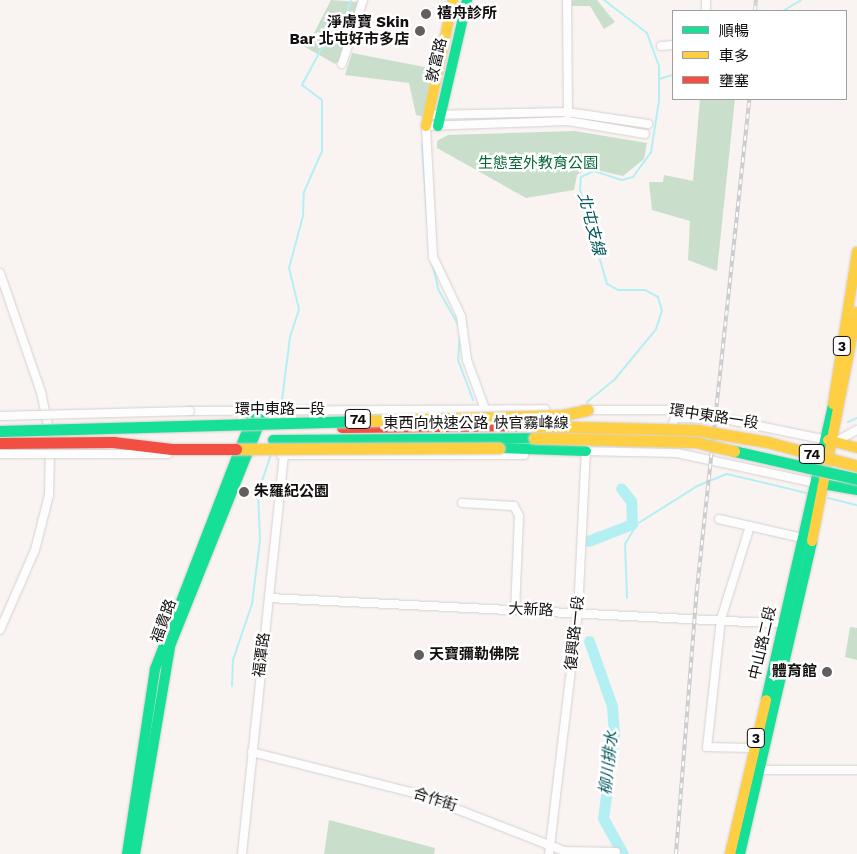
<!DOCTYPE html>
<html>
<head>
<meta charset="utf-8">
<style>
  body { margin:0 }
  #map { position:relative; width:857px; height:854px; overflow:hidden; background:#f9f3f2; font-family:"Work Sans","Noto Sans TC",sans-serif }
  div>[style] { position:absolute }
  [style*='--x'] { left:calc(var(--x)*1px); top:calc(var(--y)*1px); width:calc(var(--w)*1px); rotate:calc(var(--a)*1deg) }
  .green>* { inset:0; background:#c9dfcc }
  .stream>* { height:2px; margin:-1px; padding:0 1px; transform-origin:1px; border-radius:1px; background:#b4f0f3 }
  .river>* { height:11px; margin:-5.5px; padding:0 5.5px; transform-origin:5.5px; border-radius:5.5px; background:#b4f0f3 }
  .roads { filter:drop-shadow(0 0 1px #d6d1d0) drop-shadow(0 0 1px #d6d1d0) }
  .street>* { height:8px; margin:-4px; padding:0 4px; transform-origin:4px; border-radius:4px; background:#fefdfd }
  .fast>* { height:10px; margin:-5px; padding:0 5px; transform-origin:5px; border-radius:5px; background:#16e098 }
  .slow>* { height:10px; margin:-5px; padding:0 5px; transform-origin:5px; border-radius:5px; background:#ffcf43 }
  .jam>* { height:10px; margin:-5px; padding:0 5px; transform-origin:5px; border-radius:5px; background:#f24e42 }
  .rail>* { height:4px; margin-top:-2px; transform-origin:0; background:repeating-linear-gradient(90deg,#fff 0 5.5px,#cecdcd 0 11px); box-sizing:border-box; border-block:1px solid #cecdcd }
  .bridges { filter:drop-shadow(0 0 1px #d6d1d0) drop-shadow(0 0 1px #d6d1d0) }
  .street-bridge>* { height:8px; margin:-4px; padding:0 4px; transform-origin:4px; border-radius:4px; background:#fefdfd }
  .fast-bridge>* { height:11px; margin:-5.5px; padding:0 5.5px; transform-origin:5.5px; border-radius:5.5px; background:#16e098 }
  .slow-bridge>* { height:11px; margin:-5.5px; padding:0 5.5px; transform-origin:5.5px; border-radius:5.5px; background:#ffcf43 }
  .jam-bridge>* { height:11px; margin:-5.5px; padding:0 5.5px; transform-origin:5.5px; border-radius:5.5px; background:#f24e42 }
  .dots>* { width:14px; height:14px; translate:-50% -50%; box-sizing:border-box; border:2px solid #fff; border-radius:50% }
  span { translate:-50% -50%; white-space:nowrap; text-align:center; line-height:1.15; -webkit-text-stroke:5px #fff; paint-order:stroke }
  .shield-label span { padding:1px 4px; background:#fff; border:1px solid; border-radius:4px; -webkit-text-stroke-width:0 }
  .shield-label { font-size:14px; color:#110e0d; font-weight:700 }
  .poi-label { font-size:15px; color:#110e0d; font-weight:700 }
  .left { translate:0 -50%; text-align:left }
  .right { translate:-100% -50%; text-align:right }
  .street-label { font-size:15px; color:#110e0d }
  .park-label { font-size:15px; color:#046633 }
  .water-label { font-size:16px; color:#03565b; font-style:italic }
  .legend { position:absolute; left:672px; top:10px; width:175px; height:90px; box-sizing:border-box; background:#fff; border:1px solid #a09f9e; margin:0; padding:6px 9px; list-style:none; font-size:15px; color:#110e0d }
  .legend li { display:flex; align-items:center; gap:10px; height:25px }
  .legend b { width:25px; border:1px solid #a09f9e }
</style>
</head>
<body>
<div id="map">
  <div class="green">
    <div style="clip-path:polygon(331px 0,358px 2px,340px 60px,335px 64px,300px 44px,314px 33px)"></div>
    <div style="clip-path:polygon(572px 0,597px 0,615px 22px,604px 29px,590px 6px,572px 6px)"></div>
    <div style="clip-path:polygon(352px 53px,435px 69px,425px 117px,416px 115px,409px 83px,345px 75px)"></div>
    <div style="clip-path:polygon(700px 99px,735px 99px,717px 271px,688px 260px,690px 221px,652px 210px,649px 182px,663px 182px,664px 175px,693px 181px)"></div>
    <div style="clip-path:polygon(575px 131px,647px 143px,644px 159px,623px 176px,588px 168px,577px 175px,574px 190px,526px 198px,437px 148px,437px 141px,448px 135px)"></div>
    <div style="clip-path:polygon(850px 627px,857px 628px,857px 660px,845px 657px)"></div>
    <div style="clip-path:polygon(329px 820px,435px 848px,434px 854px,324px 854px)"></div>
  </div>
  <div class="stream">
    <div style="--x:783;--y:11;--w:21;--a:-31"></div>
    <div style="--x:659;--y:79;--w:15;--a:-16"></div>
    <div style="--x:422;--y:144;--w:86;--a:86"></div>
    <div style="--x:432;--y:262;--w:28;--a:77"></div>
    <div style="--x:438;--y:289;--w:43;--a:60.4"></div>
    <div style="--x:460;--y:333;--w:27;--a:94"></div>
    <div style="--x:458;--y:360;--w:43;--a:69.4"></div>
    <div style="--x:587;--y:402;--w:36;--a:-39"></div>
    <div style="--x:615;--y:379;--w:65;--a:-50.6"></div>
    <div style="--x:656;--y:329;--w:19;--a:-72"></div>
    <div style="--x:662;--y:311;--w:15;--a:-106"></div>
    <div style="--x:658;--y:297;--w:15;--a:-152"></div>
    <div style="--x:645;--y:290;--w:27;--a:180"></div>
    <div style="--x:618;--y:290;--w:13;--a:-151"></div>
    <div style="--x:607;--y:284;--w:98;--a:-106"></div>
    <div style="--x:580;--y:190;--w:13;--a:-86"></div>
    <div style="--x:581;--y:177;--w:14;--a:-25"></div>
    <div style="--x:594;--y:171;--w:29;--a:18"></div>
    <div style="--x:622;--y:180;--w:11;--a:-15"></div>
    <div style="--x:633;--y:177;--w:31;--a:-54"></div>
    <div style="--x:651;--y:152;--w:52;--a:-81.1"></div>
    <div style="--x:659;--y:101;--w:35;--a:-90"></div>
    <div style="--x:659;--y:66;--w:35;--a:-110"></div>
    <div style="--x:647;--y:33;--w:54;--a:-142.5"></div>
    <div style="--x:281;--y:408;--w:72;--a:-82.8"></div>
    <div style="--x:290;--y:337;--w:29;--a:-72"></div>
    <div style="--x:299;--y:309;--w:42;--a:-103.7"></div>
    <div style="--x:289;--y:268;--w:54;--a:-74.9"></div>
    <div style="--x:303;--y:216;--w:24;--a:-88"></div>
    <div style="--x:304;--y:192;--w:45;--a:-66.3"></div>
    <div style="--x:322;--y:151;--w:51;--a:-90"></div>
    <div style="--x:322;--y:100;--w:25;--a:-143"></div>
    <div style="--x:302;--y:85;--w:40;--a:-62"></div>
    <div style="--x:321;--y:50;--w:33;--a:-47"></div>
    <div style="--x:343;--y:26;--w:27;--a:-73"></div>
    <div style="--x:848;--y:422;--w:10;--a:-24"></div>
    <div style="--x:828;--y:498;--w:30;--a:14"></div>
    <div style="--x:627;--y:598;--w:54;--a:-92.1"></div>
    <div style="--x:625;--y:544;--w:23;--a:-59"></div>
    <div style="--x:637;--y:524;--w:71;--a:-32.3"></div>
    <div style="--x:697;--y:486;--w:32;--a:-22"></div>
    <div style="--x:727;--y:474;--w:86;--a:13.4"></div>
    <div style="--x:232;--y:686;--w:26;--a:-88"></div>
    <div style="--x:233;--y:660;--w:59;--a:-71.3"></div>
    <div style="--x:252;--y:604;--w:64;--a:-82.9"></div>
    <div style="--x:260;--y:540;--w:47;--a:-92.4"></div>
    <div style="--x:258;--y:493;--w:41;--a:-71.6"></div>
  </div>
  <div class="river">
    <div style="--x:588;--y:541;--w:47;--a:-21.1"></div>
    <div style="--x:632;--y:524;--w:23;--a:-92"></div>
    <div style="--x:631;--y:501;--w:16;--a:-128"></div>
    <div style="--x:589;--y:641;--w:69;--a:70.5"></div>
    <div style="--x:612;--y:706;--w:29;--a:86"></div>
    <div style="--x:614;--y:735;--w:84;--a:97.5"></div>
    <div style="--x:603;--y:818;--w:41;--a:60.9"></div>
  </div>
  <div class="roads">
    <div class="street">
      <div style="--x:567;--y:0;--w:114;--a:89.5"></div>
      <div style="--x:706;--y:11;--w:11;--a:-90"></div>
      <div style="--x:661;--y:46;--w:12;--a:-5"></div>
      <div style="--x:342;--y:64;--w:67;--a:-71.8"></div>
      <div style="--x:428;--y:115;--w:139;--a:-1.2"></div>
      <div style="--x:567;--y:112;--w:82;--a:8.4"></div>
      <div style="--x:0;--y:273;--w:126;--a:71"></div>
      <div style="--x:41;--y:392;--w:40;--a:78"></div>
      <div style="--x:485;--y:409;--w:52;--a:-110.2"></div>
      <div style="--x:467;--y:360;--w:44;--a:-97.8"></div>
      <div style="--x:461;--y:316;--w:65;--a:-115.4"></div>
      <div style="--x:433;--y:257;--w:131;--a:-93.1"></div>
      <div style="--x:426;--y:126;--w:142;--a:-2"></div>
      <div style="--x:568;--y:121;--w:78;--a:9.6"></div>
      <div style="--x:584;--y:410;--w:97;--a:0"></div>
      <div style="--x:681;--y:410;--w:149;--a:11.6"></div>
      <div style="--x:190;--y:411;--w:355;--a:-0.3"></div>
      <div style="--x:670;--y:432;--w:15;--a:-70"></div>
      <div style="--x:675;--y:418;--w:40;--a:1.4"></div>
      <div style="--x:835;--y:442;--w:25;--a:-29"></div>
      <div style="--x:583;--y:451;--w:94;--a:1.2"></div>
      <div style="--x:677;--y:453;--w:142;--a:12.2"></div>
      <div style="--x:281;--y:455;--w:243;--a:0"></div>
      <div style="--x:462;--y:503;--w:52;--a:3.3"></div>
      <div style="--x:514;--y:506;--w:11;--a:63"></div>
      <div style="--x:519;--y:516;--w:94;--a:92.4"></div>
      <div style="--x:719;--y:519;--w:85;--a:12.9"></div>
      <div style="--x:750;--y:526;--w:97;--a:107.3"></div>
      <div style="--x:721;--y:619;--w:129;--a:96.2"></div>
      <div style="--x:707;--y:747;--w:47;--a:1.2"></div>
      <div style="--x:269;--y:598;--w:519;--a:2.87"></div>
      <div style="--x:0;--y:630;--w:87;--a:-66.4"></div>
      <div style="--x:35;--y:550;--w:57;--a:-75.7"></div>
      <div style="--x:49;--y:495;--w:48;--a:-88.8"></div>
      <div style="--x:252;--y:752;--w:171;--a:14.2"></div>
      <div style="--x:418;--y:794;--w:157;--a:21.3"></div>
      <div style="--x:564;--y:851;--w:52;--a:1.1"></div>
      <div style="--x:759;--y:770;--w:98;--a:0"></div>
      <div style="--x:242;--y:854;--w:401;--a:-84"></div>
      <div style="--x:549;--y:854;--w:244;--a:-83.2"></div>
      <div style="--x:578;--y:612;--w:164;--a:-87.2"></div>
    </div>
    <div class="fast">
      <div style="--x:438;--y:126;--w:129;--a:-77"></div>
      <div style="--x:273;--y:440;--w:261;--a:-0.4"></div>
      <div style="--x:499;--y:448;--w:87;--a:2"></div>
      <div style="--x:817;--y:483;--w:41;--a:9.9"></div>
      <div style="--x:766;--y:700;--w:303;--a:-77.2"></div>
      <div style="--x:127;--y:854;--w:187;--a:-81.4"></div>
      <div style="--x:155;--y:669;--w:278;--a:-68.9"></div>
      <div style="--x:135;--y:854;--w:211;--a:-80.4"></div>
      <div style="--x:170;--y:646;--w:254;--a:-68.1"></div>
      <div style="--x:740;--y:854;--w:321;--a:-77"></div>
    </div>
    <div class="slow">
      <div style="--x:426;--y:126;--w:129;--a:-77.9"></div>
      <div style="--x:833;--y:404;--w:154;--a:-81"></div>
      <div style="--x:828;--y:440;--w:30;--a:15"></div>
      <div style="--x:812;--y:541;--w:233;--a:-78.9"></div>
      <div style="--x:730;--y:854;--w:158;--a:-76.8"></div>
    </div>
    <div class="jam">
      <div style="--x:342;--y:428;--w:193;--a:-0.6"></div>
    </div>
  </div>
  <div class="rail">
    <div style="--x:755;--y:11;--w:11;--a:-85"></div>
    <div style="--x:676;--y:854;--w:266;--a:-85.5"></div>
    <div style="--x:697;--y:589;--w:493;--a:-83.9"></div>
  </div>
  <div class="bridges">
    <div class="street-bridge">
      <div style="--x:0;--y:416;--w:190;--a:-1.5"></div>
      <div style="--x:0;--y:454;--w:168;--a:0"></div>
    </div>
    <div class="fast-bridge">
      <div style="--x:0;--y:431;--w:353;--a:-1.6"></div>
      <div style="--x:734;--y:451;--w:126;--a:12.8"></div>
    </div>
    <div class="slow-bridge">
      <div style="--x:353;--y:421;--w:210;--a:-1.6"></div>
      <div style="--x:563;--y:415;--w:25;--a:-12"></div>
      <div style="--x:535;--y:426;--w:162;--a:1.4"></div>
      <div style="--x:697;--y:430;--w:71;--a:9.7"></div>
      <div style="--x:767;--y:442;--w:93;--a:14.9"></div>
      <div style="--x:534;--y:438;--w:161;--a:1.4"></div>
      <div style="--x:695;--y:442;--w:40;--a:13"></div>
      <div style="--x:236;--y:449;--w:263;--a:-0.2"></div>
    </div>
    <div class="jam-bridge">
      <div style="--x:0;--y:443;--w:113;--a:-0.5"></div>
      <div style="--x:113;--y:442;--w:59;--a:6.8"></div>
      <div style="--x:172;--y:449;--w:64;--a:0"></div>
    </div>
  </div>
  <div class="dots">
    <div style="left:426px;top:14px;background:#625e5d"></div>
    <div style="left:420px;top:31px;background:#625e5d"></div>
    <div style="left:244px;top:492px;background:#625e5d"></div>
    <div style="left:419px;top:655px;background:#625e5d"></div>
    <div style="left:827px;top:672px;background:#625e5d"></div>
  </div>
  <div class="shield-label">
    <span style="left:842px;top:346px">3</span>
    <span style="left:358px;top:419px">74</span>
    <span style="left:812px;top:454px">74</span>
    <span style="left:756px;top:738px">3</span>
  </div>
  <div class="poi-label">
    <span class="left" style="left:437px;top:14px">禧舟診所</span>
    <span class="right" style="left:409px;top:31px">淨膚寶 Skin<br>Bar 北屯好市多店</span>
    <span class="left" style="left:254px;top:492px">朱羅紀公園</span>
    <span class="left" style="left:429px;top:655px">天寶彌勒佛院</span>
    <span class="right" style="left:817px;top:672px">體育館</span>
  </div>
  <div class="street-label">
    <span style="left:437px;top:60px;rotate:-77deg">敦富路</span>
    <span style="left:280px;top:410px">環中東路一段</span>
    <span style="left:714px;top:417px;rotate:9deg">環中東路一段</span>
    <span style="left:476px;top:424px">東西向快速公路 快官霧峰線</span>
    <span style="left:531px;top:610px;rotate:2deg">大新路</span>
    <span style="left:164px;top:621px;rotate:-70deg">福貴路</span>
    <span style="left:575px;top:633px;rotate:-84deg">復興路一段</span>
    <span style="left:763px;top:643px;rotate:-77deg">中山路二段</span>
    <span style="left:262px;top:655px;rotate:-83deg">福潭路</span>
    <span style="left:435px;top:800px;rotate:18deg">合作街</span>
  </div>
  <div class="park-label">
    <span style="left:538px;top:164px">生態室外教育公園</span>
  </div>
  <div class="water-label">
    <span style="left:591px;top:224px;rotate:75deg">北屯支線</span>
    <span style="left:609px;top:763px;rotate:-84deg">柳川排水</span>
  </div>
  <ul class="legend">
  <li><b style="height:6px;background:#16e098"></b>順暢</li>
  <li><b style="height:6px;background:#ffcf43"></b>車多</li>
  <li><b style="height:6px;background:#f24e42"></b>壅塞</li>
  </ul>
</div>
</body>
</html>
